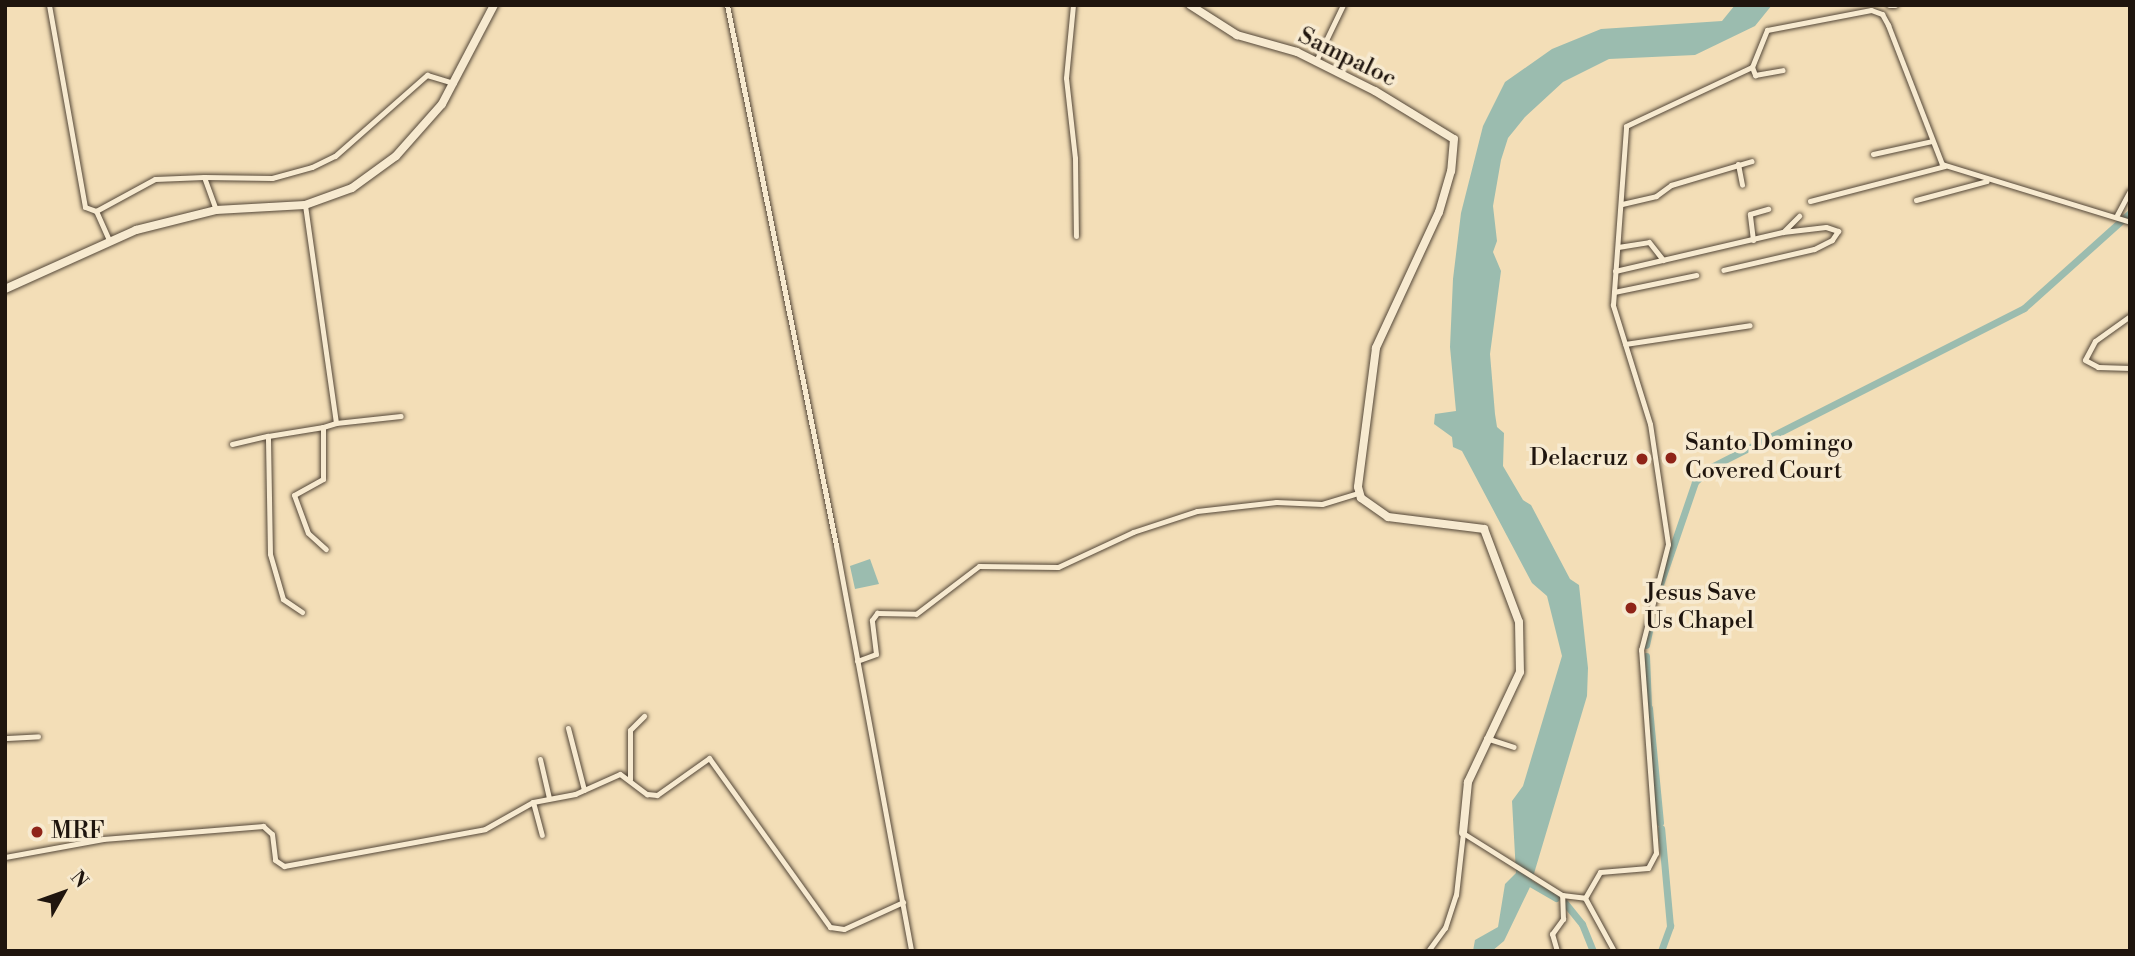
<!DOCTYPE html>
<html>
<head>
<meta charset="utf-8">
<style>
	body { margin:0 }
	#map { position:relative; width:2135px; height:956px; overflow:hidden; background:#f3deb7; font-family:"Libre Bodoni",serif }
	div>[style] { position:absolute }
	.water>* { inset:0; background:#9bbcaf }
	.canal>* { height:7px; margin:-3.5px; padding:0 3.5px; transform-origin:3.5px; border-radius:3.5px; background:#9bbcaf }
	.roads { filter:drop-shadow(0 0 2px #544738) drop-shadow(0 0 2px #544738) }
	.street>* { height:5px; margin:-2.5px; padding:0 2.5px; transform-origin:2.5px; border-radius:2.5px; background:#f7ead0 }
	.secondary>* { height:8px; margin:-4px; padding:0 4px; transform-origin:4px; border-radius:4px; background:#f7ead0 }
	.dots>* { width:19px; height:19px; translate:-50% -50%; box-sizing:border-box; border:4px solid #f7ead0; border-radius:50% }
	span { translate:-50% -50%; white-space:nowrap; text-align:center; line-height:1.15; -webkit-text-stroke:7px #f7ead0; paint-order:stroke }
	.street-label { font-size:24px; color:#1f150e }
	.poi-label { font-size:24px; color:#1f150e }
	.left { translate:0 -50%; text-align:left }
	.right { translate:-100% -50%; text-align:right }
	.frame { position:absolute; inset:0; border:7px solid #1f150e; pointer-events:none }
	.north { position:absolute; left:28px; top:858px; width:70px; height:70px; -webkit-text-stroke:5px #f7ead0; paint-order:stroke; rotate:50deg; font-size:19px; font-weight:700; line-height:28px; text-align:center; color:#1f150e }
	.north::after { content:''; display:block; margin:auto; width:24px; height:32px; background:#1f150e; clip-path:polygon(50% 0,100% 100%,50% 72%,0 100%) }
</style>
</head>
<body>
<div id="map">
	<div class="water">
		<div style="clip-path:polygon(1735px 5px,1772px 5px,1755px 26px,1695px 55px,1609px 59px,1563px 82px,1525px 117px,1508px 138px,1501px 160px,1493px 206px,1497px 241px,1493px 252px,1501px 271px,1490px 354px,1495px 414px,1497px 427px,1504px 433px,1503px 466px,1523px 500px,1531px 505px,1570px 579px,1579px 585px,1588px 668px,1587px 696px,1530px 887px,1504px 941px,1492px 951px,1473px 951px,1475px 940px,1498px 927px,1505px 884px,1516px 873px,1512px 801px,1523px 786px,1562px 656px,1547px 596px,1532px 583px,1462px 451px,1453px 447px,1452px 437px,1434px 424px,1435px 414px,1456px 411px,1450px 347px,1453px 279px,1461px 213px,1483px 126px,1505px 82px,1552px 49px,1601px 29px,1722px 21px)"></div>
		<div style="clip-path:polygon(870px 559px,879px 584px,855px 589px,850px 566px)"></div>
	</div>
	<div class="canal">
		<div style="left:1657px;top:593px;width:117px;rotate:-71.1deg"></div>
		<div style="left:1695px;top:482px;width:22px;rotate:-43deg"></div>
		<div style="left:1711px;top:467px;width:351px;rotate:-26.9deg"></div>
		<div style="left:2024px;top:308px;width:142px;rotate:-41.9deg"></div>
		<div style="left:1646px;top:645px;width:25px;rotate:-78deg"></div>
		<div style="left:1646px;top:656px;width:49px;rotate:87.7deg"></div>
		<div style="left:1649px;top:708px;width:115px;rotate:84.5deg"></div>
		<div style="left:1523px;top:879px;width:38px;rotate:30deg"></div>
		<div style="left:1565px;top:903px;width:27px;rotate:51deg"></div>
		<div style="left:1582px;top:924px;width:29px;rotate:68deg"></div>
		<div style="left:1661px;top:951px;width:27px;rotate:-70deg"></div>
		<div style="left:1670px;top:926px;width:98px;rotate:-95.2deg"></div>
	</div>
	<div class="roads">
		<div class="street">
			<div style="left:49px;top:5px;width:205px;rotate:79.9deg"></div>
			<div style="left:85px;top:207px;width:12px;rotate:20deg"></div>
			<div style="left:727px;top:5px;width:551px;rotate:78.59deg"></div>
			<div style="left:836px;top:545px;width:413px;rotate:79.5deg"></div>
			<div style="left:1073px;top:5px;width:73px;rotate:95.5deg"></div>
			<div style="left:1066px;top:78px;width:81px;rotate:83.6deg"></div>
			<div style="left:1075px;top:158px;width:78px;rotate:89.3deg"></div>
			<div style="left:1889px;top:5px;width:6px"></div>
			<div style="left:1316px;top:61px;width:62px;rotate:-64.3deg"></div>
			<div style="left:1752px;top:67px;width:9px;rotate:69deg"></div>
			<div style="left:1755px;top:75px;width:28px;rotate:-10deg"></div>
			<div style="left:1873px;top:154px;width:60px;rotate:-12.4deg"></div>
			<div style="left:1738px;top:164px;width:21px;rotate:79deg"></div>
			<div style="left:204px;top:177px;width:68px;rotate:0.8deg"></div>
			<div style="left:272px;top:178px;width:41px;rotate:-15.4deg"></div>
			<div style="left:312px;top:167px;width:25px;rotate:-26deg"></div>
			<div style="left:335px;top:156px;width:123px;rotate:-41.4deg"></div>
			<div style="left:427px;top:75px;width:28px;rotate:17deg"></div>
			<div style="left:1916px;top:200px;width:73px;rotate:-15deg"></div>
			<div style="left:1810px;top:201px;width:139px;rotate:-14.5deg"></div>
			<div style="left:1622px;top:204px;width:35px;rotate:-13deg"></div>
			<div style="left:1656px;top:196px;width:19px;rotate:-36deg"></div>
			<div style="left:1671px;top:185px;width:84px;rotate:-16.5deg"></div>
			<div style="left:305px;top:205px;width:220px;rotate:81.9deg"></div>
			<div style="left:336px;top:423px;width:14px;rotate:163deg"></div>
			<div style="left:323px;top:427px;width:52px;rotate:90deg"></div>
			<div style="left:323px;top:479px;width:33px;rotate:151deg"></div>
			<div style="left:294px;top:495px;width:40px;rotate:69.8deg"></div>
			<div style="left:308px;top:533px;width:24px;rotate:42deg"></div>
			<div style="left:2117px;top:215px;width:27px;rotate:-62deg"></div>
			<div style="left:1783px;top:232px;width:23px;rotate:-45deg"></div>
			<div style="left:109px;top:240px;width:32px;rotate:-114deg"></div>
			<div style="left:96px;top:211px;width:67px;rotate:-28.5deg"></div>
			<div style="left:155px;top:179px;width:49px;rotate:-2.3deg"></div>
			<div style="left:204px;top:177px;width:35px;rotate:70deg"></div>
			<div style="left:1753px;top:240px;width:26px;rotate:-97deg"></div>
			<div style="left:1750px;top:214px;width:19px;rotate:-16deg"></div>
			<div style="left:1618px;top:247px;width:31px;rotate:-9deg"></div>
			<div style="left:1649px;top:242px;width:23px;rotate:52deg"></div>
			<div style="left:1615px;top:271px;width:172px;rotate:-13.1deg"></div>
			<div style="left:1783px;top:232px;width:43px;rotate:-6.6deg"></div>
			<div style="left:1826px;top:227px;width:13px;rotate:18deg"></div>
			<div style="left:1838px;top:231px;width:11px;rotate:124deg"></div>
			<div style="left:1832px;top:240px;width:20px;rotate:153deg"></div>
			<div style="left:1814px;top:249px;width:93px;rotate:167deg"></div>
			<div style="left:1614px;top:292px;width:84px;rotate:-11.7deg"></div>
			<div style="left:2130px;top:316px;width:43px;rotate:144.5deg"></div>
			<div style="left:2095px;top:341px;width:21px;rotate:118deg"></div>
			<div style="left:2085px;top:360px;width:15px;rotate:28deg"></div>
			<div style="left:2098px;top:367px;width:32px;rotate:2deg"></div>
			<div style="left:1625px;top:344px;width:126px;rotate:-8.6deg"></div>
			<div style="left:336px;top:423px;width:65px;rotate:-6.1deg"></div>
			<div style="left:232px;top:444px;width:37px;rotate:-13deg"></div>
			<div style="left:302px;top:612px;width:23px;rotate:-146deg"></div>
			<div style="left:283px;top:599px;width:47px;rotate:-106.1deg"></div>
			<div style="left:270px;top:554px;width:118px;rotate:-91deg"></div>
			<div style="left:268px;top:436px;width:56px;rotate:-9.3deg"></div>
			<div style="left:857px;top:661px;width:20px;rotate:-20deg"></div>
			<div style="left:876px;top:654px;width:34px;rotate:-97deg"></div>
			<div style="left:872px;top:620px;width:9px;rotate:-54deg"></div>
			<div style="left:877px;top:613px;width:39px;rotate:1deg"></div>
			<div style="left:916px;top:614px;width:79px;rotate:-37.3deg"></div>
			<div style="left:979px;top:566px;width:79px;rotate:0.7deg"></div>
			<div style="left:1058px;top:567px;width:83px;rotate:-25deg"></div>
			<div style="left:1133px;top:532px;width:67px;rotate:-18.2deg"></div>
			<div style="left:1197px;top:511px;width:80px;rotate:-6.5deg"></div>
			<div style="left:1276px;top:502px;width:46px;rotate:2.5deg"></div>
			<div style="left:1322px;top:504px;width:39px;rotate:-17deg"></div>
			<div style="left:568px;top:728px;width:64px;rotate:75.5deg"></div>
			<div style="left:5px;top:738px;width:33px;rotate:-3deg"></div>
			<div style="left:1486px;top:738px;width:29px;rotate:18deg"></div>
			<div style="left:540px;top:759px;width:40px;rotate:77deg"></div>
			<div style="left:630px;top:779px;width:49px;rotate:-90deg"></div>
			<div style="left:630px;top:730px;width:20px;rotate:-45deg"></div>
			<div style="left:533px;top:802px;width:34px;rotate:75deg"></div>
			<div style="left:1463px;top:833px;width:117px;rotate:32.1deg"></div>
			<div style="left:1562px;top:895px;width:23px;rotate:7deg"></div>
			<div style="left:5px;top:857px;width:100px;rotate:-10.4deg"></div>
			<div style="left:103px;top:839px;width:161px;rotate:-4.6deg"></div>
			<div style="left:263px;top:826px;width:12px;rotate:42deg"></div>
			<div style="left:272px;top:834px;width:26px;rotate:83deg"></div>
			<div style="left:275px;top:860px;width:11px;rotate:34deg"></div>
			<div style="left:284px;top:866px;width:204px;rotate:-10.4deg"></div>
			<div style="left:485px;top:829px;width:55px;rotate:-29.4deg"></div>
			<div style="left:533px;top:802px;width:43px;rotate:-10.8deg"></div>
			<div style="left:575px;top:794px;width:49px;rotate:-24deg"></div>
			<div style="left:620px;top:774px;width:34px;rotate:37deg"></div>
			<div style="left:647px;top:794px;width:10px;rotate:6deg"></div>
			<div style="left:657px;top:795px;width:64px;rotate:-35.4deg"></div>
			<div style="left:709px;top:758px;width:208px;rotate:54.4deg"></div>
			<div style="left:830px;top:927px;width:14px;rotate:8deg"></div>
			<div style="left:844px;top:929px;width:65px;rotate:-24.6deg"></div>
			<div style="left:1585px;top:898px;width:30px;rotate:-60deg"></div>
			<div style="left:1600px;top:872px;width:48px;rotate:-4.8deg"></div>
			<div style="left:1648px;top:868px;width:17px;rotate:-62deg"></div>
			<div style="left:1656px;top:853px;width:204px;rotate:-94.2deg"></div>
			<div style="left:1641px;top:650px;width:109px;rotate:-75.7deg"></div>
			<div style="left:1668px;top:544px;width:121px;rotate:-98.5deg"></div>
			<div style="left:1650px;top:424px;width:125px;rotate:-107.3deg"></div>
			<div style="left:1613px;top:305px;width:179px;rotate:-85.8deg"></div>
			<div style="left:1626px;top:126px;width:139px;rotate:-25.1deg"></div>
			<div style="left:1752px;top:67px;width:40px;rotate:-68deg"></div>
			<div style="left:1767px;top:30px;width:106px;rotate:-10.9deg"></div>
			<div style="left:1871px;top:10px;width:12px;rotate:20deg"></div>
			<div style="left:1882px;top:14px;width:13px;rotate:61deg"></div>
			<div style="left:1888px;top:25px;width:149px;rotate:68.8deg"></div>
			<div style="left:1942px;top:164px;width:197px;rotate:17.1deg"></div>
			<div style="left:1585px;top:898px;width:60px;rotate:61.3deg"></div>
			<div style="left:1428px;top:951px;width:29px;rotate:-54deg"></div>
			<div style="left:1445px;top:928px;width:35px;rotate:-72deg"></div>
			<div style="left:1456px;top:895px;width:62px;rotate:-83.6deg"></div>
			<div style="left:1557px;top:951px;width:18px;rotate:-106deg"></div>
			<div style="left:1552px;top:934px;width:19px;rotate:-54deg"></div>
			<div style="left:1563px;top:919px;width:24px;rotate:-92deg"></div>
		</div>
		<div class="secondary">
			<div style="left:1190px;top:5px;width:56px;rotate:32.6deg"></div>
			<div style="left:1237px;top:35px;width:62px;rotate:15.8deg"></div>
			<div style="left:1297px;top:52px;width:87px;rotate:26.6deg"></div>
			<div style="left:1375px;top:91px;width:92px;rotate:31.3deg"></div>
			<div style="left:1454px;top:139px;width:32px;rotate:95deg"></div>
			<div style="left:1451px;top:171px;width:43px;rotate:106.3deg"></div>
			<div style="left:1439px;top:212px;width:150px;rotate:114.9deg"></div>
			<div style="left:1376px;top:348px;width:140px;rotate:97.4deg"></div>
			<div style="left:1358px;top:487px;width:11px;rotate:75deg"></div>
			<div style="left:1361px;top:498px;width:33px;rotate:35deg"></div>
			<div style="left:1388px;top:517px;width:97px;rotate:7.1deg"></div>
			<div style="left:1484px;top:529px;width:99px;rotate:69.4deg"></div>
			<div style="left:1519px;top:622px;width:50px;rotate:88.9deg"></div>
			<div style="left:1520px;top:672px;width:122px;rotate:115.3deg"></div>
			<div style="left:1468px;top:782px;width:51px;rotate:95.6deg"></div>
			<div style="left:5px;top:289px;width:144px;rotate:-24.2deg"></div>
			<div style="left:136px;top:230px;width:82px;rotate:-14deg"></div>
			<div style="left:216px;top:210px;width:89px;rotate:-3.2deg"></div>
			<div style="left:305px;top:205px;width:50px;rotate:-19.9deg"></div>
			<div style="left:352px;top:188px;width:54px;rotate:-36deg"></div>
			<div style="left:396px;top:156px;width:69px;rotate:-48.5deg"></div>
			<div style="left:442px;top:104px;width:112px;rotate:-62.3deg"></div>
		</div>
	</div>
	<div class="dots">
		<div style="left:1671px;top:458px;background:#8f2418"></div>
		<div style="left:1642px;top:459px;background:#8f2418"></div>
		<div style="left:1631px;top:608px;background:#8f2418"></div>
		<div style="left:37px;top:832px;background:#8f2418"></div>
	</div>
	<div class="street-label">
		<span style="left:1347px;top:58px;rotate:26deg">Sampaloc</span>
	</div>
	<div class="poi-label">
		<span class="left" style="left:1685px;top:458px">Santo Domingo<br>Covered Court</span>
		<span class="right" style="left:1628px;top:459px">Delacruz</span>
		<span class="left" style="left:1645px;top:608px">Jesus Save<br>Us Chapel</span>
		<span class="left" style="left:51px;top:832px">MRF</span>
	</div>
	<div class="frame"></div>
	<div class="north">N</div>
</div>
</body>
</html>
